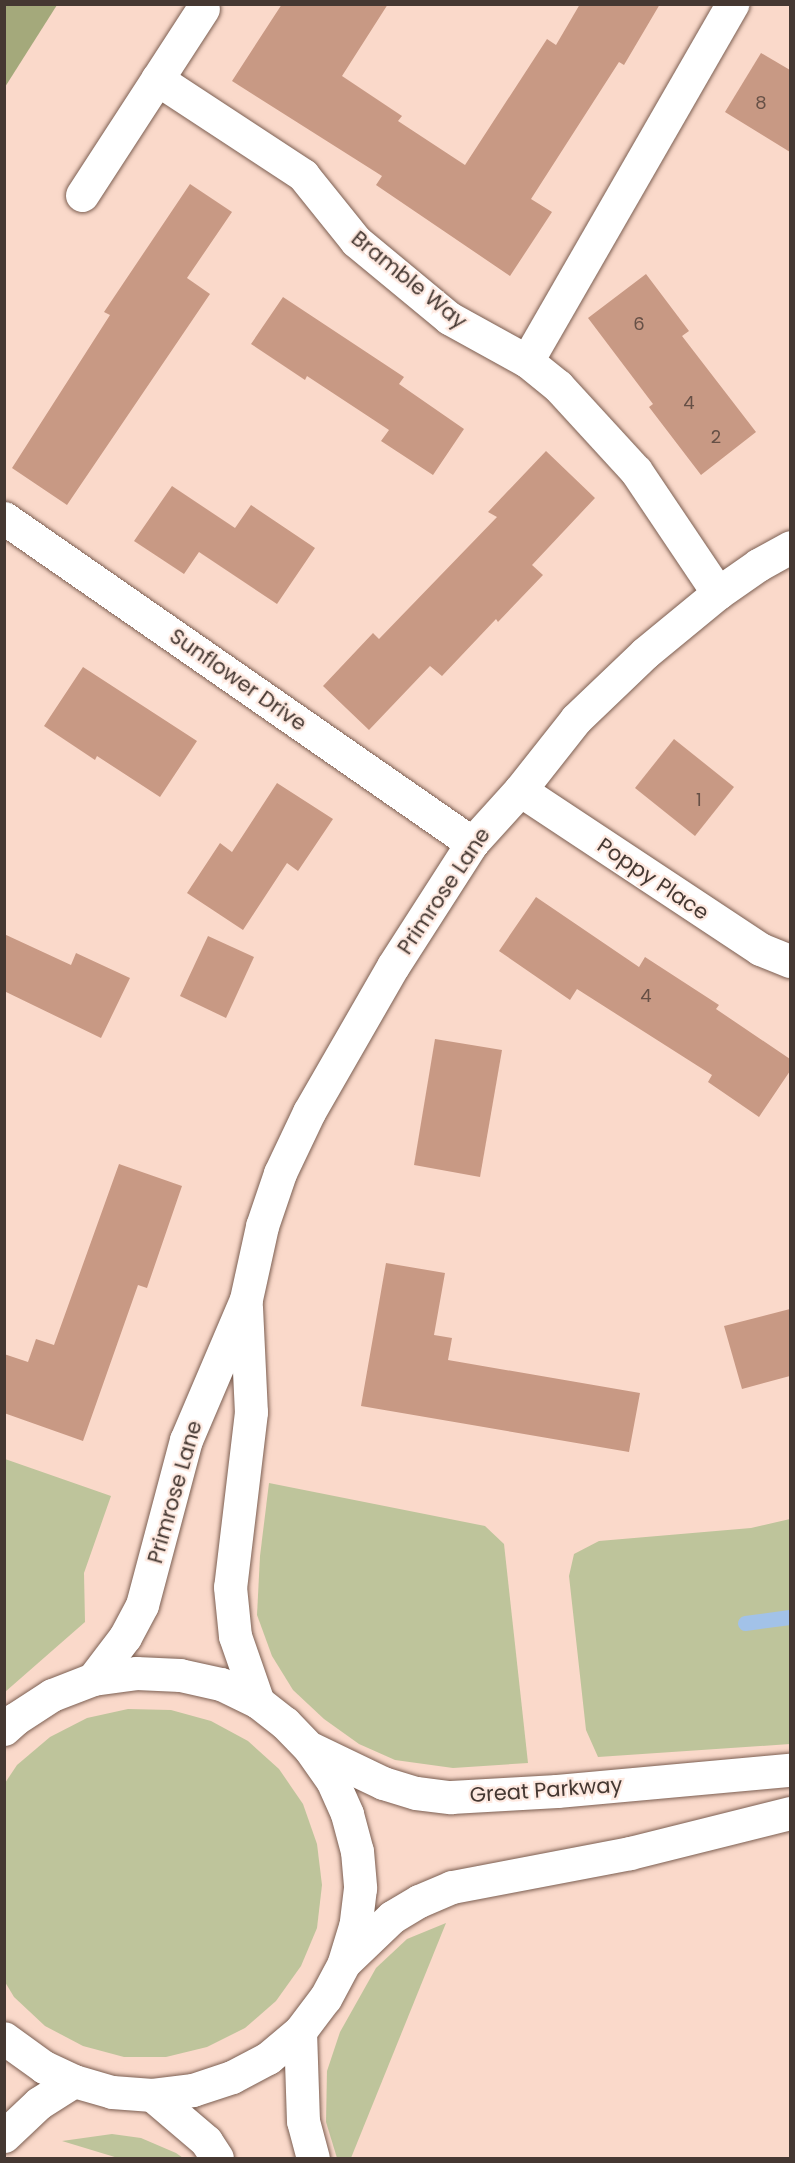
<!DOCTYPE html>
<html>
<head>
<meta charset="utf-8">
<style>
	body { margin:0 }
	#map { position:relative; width:795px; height:2163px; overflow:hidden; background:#fad9ca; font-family:Poppins,sans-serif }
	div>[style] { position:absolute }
	.green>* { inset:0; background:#bec49b }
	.forest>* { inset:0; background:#a4a97b }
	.stream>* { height:15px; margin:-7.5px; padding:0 7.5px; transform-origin:7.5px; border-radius:7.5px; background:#a2c2e8 }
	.building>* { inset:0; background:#c89984 }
	.roads { filter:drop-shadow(0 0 2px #7c5f52) drop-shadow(0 0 2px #7c5f52) }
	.minor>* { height:33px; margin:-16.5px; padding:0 16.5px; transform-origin:16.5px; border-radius:16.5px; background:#fff }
	.tertiary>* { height:33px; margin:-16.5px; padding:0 16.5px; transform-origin:16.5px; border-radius:16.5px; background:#fff }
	span { translate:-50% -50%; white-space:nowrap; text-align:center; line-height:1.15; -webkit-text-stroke:4.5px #fee9e0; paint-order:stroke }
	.number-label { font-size:18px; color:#665046 }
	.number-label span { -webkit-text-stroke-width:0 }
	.street-label { font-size:21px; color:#453832 }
	.frame { position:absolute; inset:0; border:6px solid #453832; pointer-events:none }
</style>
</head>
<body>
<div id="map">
	<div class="green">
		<div style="clip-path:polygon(5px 1459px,111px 1496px,84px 1573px,85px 1622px,5px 1692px)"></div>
		<div style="clip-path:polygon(269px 1483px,485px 1526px,504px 1544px,528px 1763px,453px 1768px,395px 1760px,359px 1744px,324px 1719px,293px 1690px,272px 1656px,257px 1615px,260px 1556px)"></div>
		<div style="clip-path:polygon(790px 1519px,790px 1744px,598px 1757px,586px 1730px,569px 1576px,574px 1554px,599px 1541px,751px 1528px)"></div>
		<div style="clip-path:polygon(128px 1709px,171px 1710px,211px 1721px,248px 1741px,279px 1769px,303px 1804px,317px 1844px,322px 1885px,317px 1928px,301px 1966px,276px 2001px,245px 2028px,207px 2047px,166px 2057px,124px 2057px,83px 2046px,45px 2026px,14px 1997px,5px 1982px,5px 1783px,17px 1765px,50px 1737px,87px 1718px)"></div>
		<div style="clip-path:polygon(446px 1923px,351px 2158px,337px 2158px,326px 2122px,327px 2071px,340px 2032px,376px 1968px,407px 1939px)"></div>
		<div style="clip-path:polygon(112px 2134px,141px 2138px,176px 2153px,183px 2158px,118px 2158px,62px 2141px)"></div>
	</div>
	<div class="forest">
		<div style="clip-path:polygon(5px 4px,57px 5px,5px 87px,4px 5px)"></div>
	</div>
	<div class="stream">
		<div style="left:745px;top:1623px;width:45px;rotate:-7.6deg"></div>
	</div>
	<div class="building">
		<div style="clip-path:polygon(282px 4px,388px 4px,342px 76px,402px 116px,398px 121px,465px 165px,547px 39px,556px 45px,580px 4px,660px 4px,624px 65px,619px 62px,531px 199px,552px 212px,510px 276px,376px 185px,382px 176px,232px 81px)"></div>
		<div style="clip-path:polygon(761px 53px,790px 70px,790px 152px,725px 112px)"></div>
		<div style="clip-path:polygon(190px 184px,232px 212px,187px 278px,210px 294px,67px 505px,12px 468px,110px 315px,104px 312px)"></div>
		<div style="clip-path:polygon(646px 274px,689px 331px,682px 336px,756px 432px,701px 475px,649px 407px,653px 404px,588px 318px)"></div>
		<div style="clip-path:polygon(283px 297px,404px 377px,399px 384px,464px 429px,433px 475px,381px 441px,389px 430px,307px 376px,305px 380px,251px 344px)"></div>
		<div style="clip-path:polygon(546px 451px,595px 498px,532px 565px,543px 575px,498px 622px,496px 619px,442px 676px,430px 666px,369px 730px,323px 686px,373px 633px,379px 639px,497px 517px,488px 512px)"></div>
		<div style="clip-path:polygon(172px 486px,235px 528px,251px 505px,315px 548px,277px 604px,199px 552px,184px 574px,134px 541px)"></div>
		<div style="clip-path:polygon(83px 667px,197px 741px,160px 797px,97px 756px,95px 760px,44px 726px)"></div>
		<div style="clip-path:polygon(674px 739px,734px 787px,695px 836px,635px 788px)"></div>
		<div style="clip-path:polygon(277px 783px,333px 819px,298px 871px,287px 863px,243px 930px,187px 893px,220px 843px,232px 852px)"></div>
		<div style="clip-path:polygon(536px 897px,639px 967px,645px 957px,719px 1005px,716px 1009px,790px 1059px,790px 1071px,759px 1117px,708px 1082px,712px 1075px,577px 989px,570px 1000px,499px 951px)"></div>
		<div style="clip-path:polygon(4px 934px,71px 965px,76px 953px,130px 978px,101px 1038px,4px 991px)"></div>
		<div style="clip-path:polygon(208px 936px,254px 957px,226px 1018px,180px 996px)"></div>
		<div style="clip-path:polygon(435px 1039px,502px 1050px,480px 1177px,414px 1165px)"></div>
		<div style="clip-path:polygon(119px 1164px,182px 1186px,147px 1288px,138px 1285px,83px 1441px,4px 1413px,4px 1354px,28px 1362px,36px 1339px,54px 1345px)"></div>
		<div style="clip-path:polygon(386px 1263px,445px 1273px,434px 1335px,452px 1338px,448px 1360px,640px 1393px,629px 1452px,361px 1406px)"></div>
		<div style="clip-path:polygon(790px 1309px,790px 1376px,742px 1389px,724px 1326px)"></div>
	</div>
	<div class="roads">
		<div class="minor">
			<div style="left:157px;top:79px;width:175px;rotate:33.3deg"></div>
			<div style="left:303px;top:175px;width:85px;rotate:51.2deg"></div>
			<div style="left:356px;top:241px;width:121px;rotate:39.6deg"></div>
			<div style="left:449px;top:318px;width:89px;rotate:28.9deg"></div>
			<div style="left:527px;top:361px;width:40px;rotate:39deg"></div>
			<div style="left:558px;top:386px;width:115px;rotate:47.5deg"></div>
			<div style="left:636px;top:471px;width:147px;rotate:56.1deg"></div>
			<div style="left:82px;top:195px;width:222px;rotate:-57deg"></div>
			<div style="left:527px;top:361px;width:412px;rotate:-60.1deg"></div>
			<div style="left:4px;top:518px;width:570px;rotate:34.78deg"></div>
			<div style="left:520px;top:790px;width:288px;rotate:33.5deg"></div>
			<div style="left:760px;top:949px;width:32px;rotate:22deg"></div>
			<div style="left:300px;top:2031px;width:90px;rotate:88.1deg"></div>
			<div style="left:303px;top:2121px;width:38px;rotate:75deg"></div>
			<div style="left:152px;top:2095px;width:71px;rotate:40.4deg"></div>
			<div style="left:206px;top:2141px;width:20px;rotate:57deg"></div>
		</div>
		<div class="tertiary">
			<div style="left:246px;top:1307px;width:105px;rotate:87.3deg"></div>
			<div style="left:251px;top:1412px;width:176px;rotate:96.8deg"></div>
			<div style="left:230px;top:1587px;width:49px;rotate:84.2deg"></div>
			<div style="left:235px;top:1636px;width:70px;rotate:70.8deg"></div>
			<div style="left:93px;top:1679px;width:53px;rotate:-52.7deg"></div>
			<div style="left:125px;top:1637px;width:36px;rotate:-62deg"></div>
			<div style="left:142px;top:1605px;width:171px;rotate:-75.1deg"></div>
			<div style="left:186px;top:1440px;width:153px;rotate:-66.9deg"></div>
			<div style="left:246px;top:1299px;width:75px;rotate:-77.6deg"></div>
			<div style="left:262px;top:1226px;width:56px;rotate:-71.2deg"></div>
			<div style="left:280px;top:1173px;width:68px;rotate:-64.6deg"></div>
			<div style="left:309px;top:1112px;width:168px;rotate:-60.1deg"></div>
			<div style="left:393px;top:966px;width:146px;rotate:-57.3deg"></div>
			<div style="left:472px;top:843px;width:72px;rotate:-47.8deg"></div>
			<div style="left:520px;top:790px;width:90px;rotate:-51.7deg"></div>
			<div style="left:576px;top:719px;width:95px;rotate:-43.7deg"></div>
			<div style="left:645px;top:653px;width:94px;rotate:-39.4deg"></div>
			<div style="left:718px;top:593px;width:49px;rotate:-35deg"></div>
			<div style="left:758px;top:565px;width:37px;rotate:-29deg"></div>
			<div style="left:4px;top:1729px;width:15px;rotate:-42deg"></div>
			<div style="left:15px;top:1719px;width:44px;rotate:-33deg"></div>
			<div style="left:52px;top:1695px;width:44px;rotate:-21.3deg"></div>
			<div style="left:93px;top:1679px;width:43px;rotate:-7.9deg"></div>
			<div style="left:136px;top:1673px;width:44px;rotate:2.6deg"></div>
			<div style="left:180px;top:1675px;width:42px;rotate:12.4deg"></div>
			<div style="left:221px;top:1684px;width:41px;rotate:25.9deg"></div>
			<div style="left:258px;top:1702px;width:34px;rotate:38deg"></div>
			<div style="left:285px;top:1723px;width:36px;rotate:46deg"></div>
			<div style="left:310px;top:1749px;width:38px;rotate:55deg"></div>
			<div style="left:332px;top:1780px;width:37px;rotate:66deg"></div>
			<div style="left:347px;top:1814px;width:38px;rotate:75deg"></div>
			<div style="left:357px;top:1851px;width:37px;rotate:85deg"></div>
			<div style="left:360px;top:1888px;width:38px;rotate:97deg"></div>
			<div style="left:355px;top:1926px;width:39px;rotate:107deg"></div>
			<div style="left:344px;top:1963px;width:40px;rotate:118deg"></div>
			<div style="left:325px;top:1998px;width:41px;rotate:127.1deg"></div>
			<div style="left:300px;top:2031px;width:42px;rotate:139.8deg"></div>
			<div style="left:268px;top:2058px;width:41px;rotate:152.2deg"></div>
			<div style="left:232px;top:2077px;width:41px;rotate:161.6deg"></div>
			<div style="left:193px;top:2090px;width:41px;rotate:173deg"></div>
			<div style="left:152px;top:2095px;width:40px;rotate:-175.7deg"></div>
			<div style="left:112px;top:2092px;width:40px;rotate:-164deg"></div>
			<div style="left:74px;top:2081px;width:33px;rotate:-155deg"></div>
			<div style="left:44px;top:2067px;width:49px;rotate:-144.1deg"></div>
			<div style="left:312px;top:1749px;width:79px;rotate:25.6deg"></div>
			<div style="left:383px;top:1783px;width:34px;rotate:17deg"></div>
			<div style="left:416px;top:1793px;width:35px;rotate:7deg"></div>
			<div style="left:451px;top:1797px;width:106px;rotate:-3.2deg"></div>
			<div style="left:557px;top:1791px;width:234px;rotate:-5.2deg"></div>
			<div style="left:346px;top:1961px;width:64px;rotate:-43.7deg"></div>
			<div style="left:392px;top:1917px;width:31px;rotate:-31deg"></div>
			<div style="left:419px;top:1901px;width:36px;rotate:-23deg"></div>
			<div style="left:452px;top:1887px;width:181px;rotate:-10.8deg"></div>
			<div style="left:630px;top:1853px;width:165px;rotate:-14deg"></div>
			<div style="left:4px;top:2136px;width:48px;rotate:-43.3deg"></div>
			<div style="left:39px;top:2103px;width:41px;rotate:-32.2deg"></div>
		</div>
	</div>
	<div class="number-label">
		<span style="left:761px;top:103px">8</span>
		<span style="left:639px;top:324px">6</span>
		<span style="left:689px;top:403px">4</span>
		<span style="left:716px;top:437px">2</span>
		<span style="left:699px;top:800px">1</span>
		<span style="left:646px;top:996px">4</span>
	</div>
	<div class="street-label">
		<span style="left:409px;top:280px;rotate:39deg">Bramble Way</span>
		<span style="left:238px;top:680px;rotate:35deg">Sunflower Drive</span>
		<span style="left:653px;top:879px;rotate:34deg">Poppy Place</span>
		<span style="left:444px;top:891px;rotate:-56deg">Primrose Lane</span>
		<span style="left:175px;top:1492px;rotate:-74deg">Primrose Lane</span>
		<span style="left:546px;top:1790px;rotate:-4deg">Great Parkway</span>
	</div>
	<div class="frame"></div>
</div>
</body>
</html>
